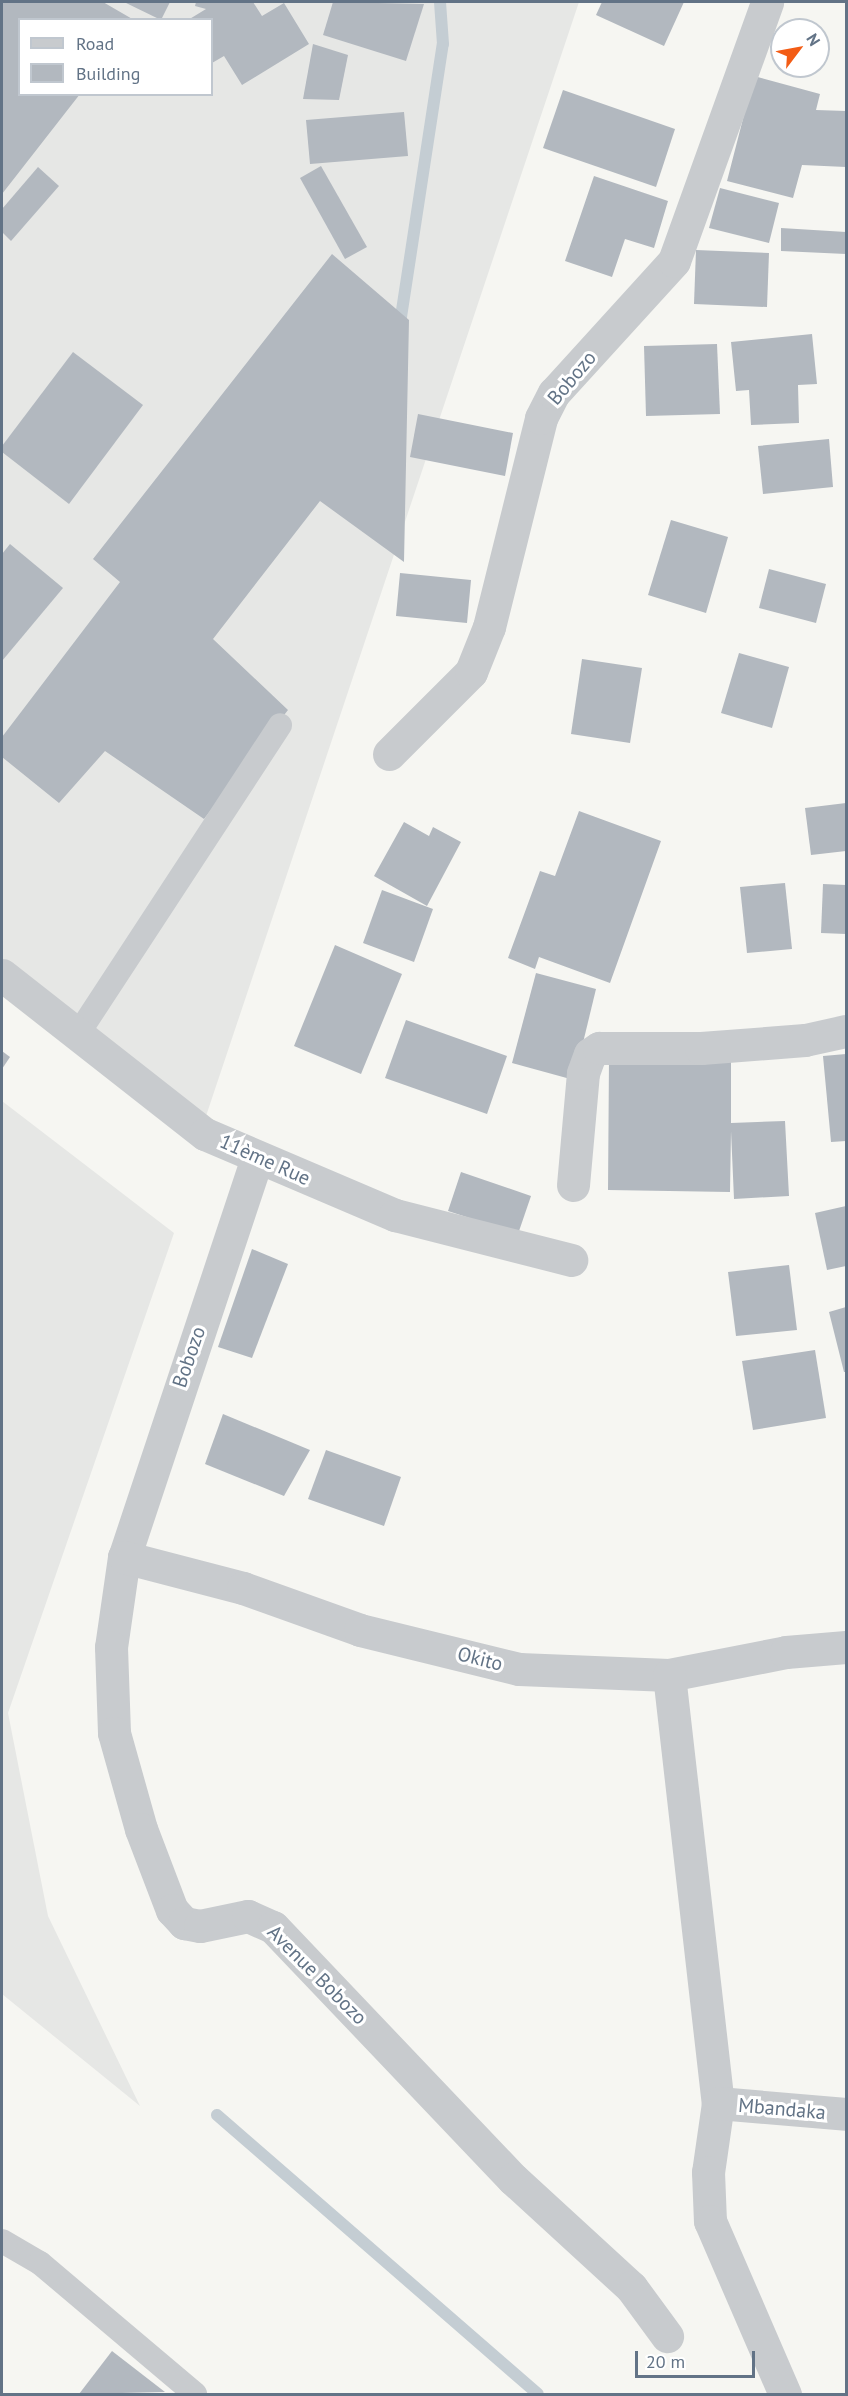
<!DOCTYPE html>
<html>
<head>
<meta charset="utf-8">
<style>
	body { margin:0 }
	#map { position:relative; width:848px; height:2396px; overflow:hidden; background:#f6f6f2; font-family:"PT Sans",sans-serif }
	div>[style] { position:absolute }
	.built>* { inset:0; background:#e6e7e5 }
	.stream>* { height:12px; margin:-6px; padding:0 6px; transform-origin:6px; border-radius:6px; background:#c4cdd3 }
	.building>* { inset:0; background:#b2b8bf }
	.service>* { height:24px; margin:-12px; padding:0 12px; transform-origin:12px; border-radius:12px; background:#c8cbce }
	.minor>* { height:33px; margin:-16.5px; padding:0 16.5px; transform-origin:16.5px; border-radius:16.5px; background:#c8cbce }
	span { translate:-50% -50%; white-space:nowrap; text-align:center; line-height:1.15; -webkit-text-stroke:6px #fff; paint-order:stroke }
	.street-label { font-size:20px; color:#627386 }
	.frame { position:absolute; inset:0; border:3px solid #627386; pointer-events:none }
	.legend { position:absolute; left:18px; top:18px; width:195px; height:78px; box-sizing:border-box; background:#fff; border:2px solid #c0c7cf; margin:0; padding:8px 10px; list-style:none; font-size:18px; color:#627386 }
	.legend li { display:flex; align-items:center; gap:12px; height:30px }
	.legend b { width:30px; border:2px solid #c0c7cf }
	.north { position:absolute; left:770px; top:18px; width:60px; height:60px; box-sizing:border-box; background:#fff; border:2px solid #c0c7cf; border-radius:50%; rotate:58deg; font-size:16px; font-weight:700; line-height:24px; text-align:center; color:#627386 }
	.north::after { content:''; display:block; margin:auto; width:21px; height:27px; background:#f35c15; clip-path:polygon(50% 0,100% 100%,50% 72%,0 100%) }
	.scale { position:absolute; left:635px; top:2351px; width:120px; height:27px; box-sizing:border-box; border:3px solid #627386; border-top:0; padding-left:8px; font-size:18px; line-height:21px; white-space:nowrap; color:#627386; -webkit-text-stroke:4px #fff; paint-order:stroke }
</style>
</head>
<body>
<div id="map">
	<div class="built">
		<div style="clip-path:polygon(evenodd,2px 2px,579px 2px,202px 1128px,2px 974px,2px 2px,20px 20px,212px 20px,212px 94px,20px 94px,20px 20px)"></div>
		<div style="clip-path:polygon(2px 1101px,174px 1233px,8px 1713px,48px 1916px,140px 2106px,2px 1994px)"></div>
	</div>
	<div class="stream">
		<div style="left:399px;top:330px;width:289px;rotate:-81.3deg"></div>
		<div style="left:443px;top:44px;width:42px;rotate:-94.1deg"></div>
		<div style="left:217px;top:2115px;width:425px;rotate:41deg"></div>
	</div>
	<div class="building">
		<div style="clip-path:polygon(2px 2px,103px 2px,134px 20px,20px 20px,20px 94px,80px 94px,2px 194px)"></div>
		<div style="clip-path:polygon(124px 2px,170px 2px,161px 20px)"></div>
		<div style="clip-path:polygon(196px 2px,253px 2px,262px 16px,284px 3px,309px 44px,242px 85px,224px 56px,212px 63px,212px 20px,188px 20px,206px 9px,195px 6px)"></div>
		<div style="clip-path:polygon(333px 2px,424px 4px,406px 61px,323px 35px)"></div>
		<div style="clip-path:polygon(602px 2px,684px 2px,664px 46px,596px 15px)"></div>
		<div style="clip-path:polygon(313px 44px,348px 55px,339px 100px,303px 99px)"></div>
		<div style="clip-path:polygon(754px 76px,820px 94px,816px 110px,846px 111px,846px 167px,802px 165px,793px 198px,727px 181px)"></div>
		<div style="clip-path:polygon(563px 90px,675px 129px,656px 187px,543px 148px)"></div>
		<div style="clip-path:polygon(404px 112px,408px 156px,310px 164px,306px 120px)"></div>
		<div style="clip-path:polygon(321px 166px,367px 247px,345px 259px,300px 178px)"></div>
		<div style="clip-path:polygon(38px 167px,59px 186px,11px 241px,2px 232px,2px 209px)"></div>
		<div style="clip-path:polygon(594px 176px,668px 201px,654px 248px,625px 239px,612px 277px,565px 261px)"></div>
		<div style="clip-path:polygon(720px 188px,779px 203px,769px 243px,709px 228px)"></div>
		<div style="clip-path:polygon(781px 228px,846px 232px,846px 254px,781px 251px)"></div>
		<div style="clip-path:polygon(696px 250px,769px 253px,767px 307px,694px 304px)"></div>
		<div style="clip-path:polygon(332px 254px,409px 320px,404px 562px,320px 501px,213px 639px,288px 710px,204px 819px,105px 751px,59px 803px,2px 757px,2px 737px,120px 582px,93px 559px)"></div>
		<div style="clip-path:polygon(812px 334px,817px 384px,798px 385px,799px 423px,751px 425px,749px 390px,736px 391px,731px 342px)"></div>
		<div style="clip-path:polygon(717px 344px,720px 414px,646px 416px,644px 346px)"></div>
		<div style="clip-path:polygon(73px 352px,143px 405px,69px 504px,2px 452px,2px 446px)"></div>
		<div style="clip-path:polygon(418px 414px,513px 433px,505px 476px,410px 457px)"></div>
		<div style="clip-path:polygon(829px 439px,833px 487px,763px 494px,758px 446px)"></div>
		<div style="clip-path:polygon(671px 520px,728px 537px,706px 613px,648px 595px)"></div>
		<div style="clip-path:polygon(10px 544px,63px 588px,2px 661px,2px 554px)"></div>
		<div style="clip-path:polygon(769px 569px,826px 584px,816px 623px,759px 608px)"></div>
		<div style="clip-path:polygon(400px 573px,471px 580px,467px 623px,396px 616px)"></div>
		<div style="clip-path:polygon(739px 653px,789px 667px,772px 728px,721px 713px)"></div>
		<div style="clip-path:polygon(582px 659px,642px 668px,630px 743px,571px 734px)"></div>
		<div style="clip-path:polygon(846px 803px,846px 851px,811px 855px,805px 808px)"></div>
		<div style="clip-path:polygon(579px 811px,661px 841px,610px 983px,539px 957px,535px 969px,508px 958px,540px 871px,555px 876px)"></div>
		<div style="clip-path:polygon(404px 822px,429px 836px,433px 827px,461px 842px,427px 906px,374px 876px)"></div>
		<div style="clip-path:polygon(785px 883px,792px 949px,747px 953px,740px 887px)"></div>
		<div style="clip-path:polygon(823px 884px,846px 885px,846px 934px,821px 933px)"></div>
		<div style="clip-path:polygon(382px 890px,433px 909px,414px 962px,363px 943px)"></div>
		<div style="clip-path:polygon(335px 945px,402px 974px,361px 1074px,294px 1046px)"></div>
		<div style="clip-path:polygon(536px 973px,596px 989px,574px 1080px,512px 1063px)"></div>
		<div style="clip-path:polygon(406px 1020px,507px 1056px,487px 1114px,385px 1078px)"></div>
		<div style="clip-path:polygon(2px 1051px,10px 1057px,2px 1069px)"></div>
		<div style="clip-path:polygon(846px 1054px,846px 1141px,831px 1142px,823px 1056px)"></div>
		<div style="clip-path:polygon(609px 1058px,731px 1059px,731px 1123px,785px 1121px,789px 1196px,734px 1199px,731px 1131px,730px 1192px,608px 1190px)"></div>
		<div style="clip-path:polygon(461px 1172px,531px 1196px,518px 1234px,448px 1211px)"></div>
		<div style="clip-path:polygon(846px 1206px,846px 1266px,827px 1270px,815px 1213px)"></div>
		<div style="clip-path:polygon(252px 1249px,288px 1264px,252px 1358px,218px 1347px)"></div>
		<div style="clip-path:polygon(789px 1265px,797px 1330px,736px 1336px,728px 1272px)"></div>
		<div style="clip-path:polygon(846px 1307px,846px 1372px,844px 1372px,829px 1312px)"></div>
		<div style="clip-path:polygon(815px 1350px,826px 1418px,753px 1430px,742px 1361px)"></div>
		<div style="clip-path:polygon(223px 1414px,310px 1450px,284px 1496px,205px 1464px)"></div>
		<div style="clip-path:polygon(326px 1450px,401px 1477px,384px 1526px,308px 1499px)"></div>
		<div style="clip-path:polygon(112px 2351px,165px 2392px,79px 2394px)"></div>
	</div>
	<div class="service">
		<div style="left:78px;top:1034px;width:369px;rotate:-56.8deg"></div>
		<div style="left:2px;top:2241px;width:44px;rotate:30.1deg"></div>
		<div style="left:40px;top:2263px;width:203px;rotate:40.2deg"></div>
	</div>
	<div class="minor">
		<div style="left:389px;top:754px;width:116px;rotate:-45deg"></div>
		<div style="left:471px;top:672px;width:48px;rotate:-68.2deg"></div>
		<div style="left:489px;top:627px;width:215px;rotate:-76deg"></div>
		<div style="left:541px;top:418px;width:28px;rotate:-63deg"></div>
		<div style="left:554px;top:393px;width:178px;rotate:-47.7deg"></div>
		<div style="left:674px;top:261px;width:275px;rotate:-70.2deg"></div>
		<div style="left:2px;top:975px;width:258px;rotate:38.1deg"></div>
		<div style="left:205px;top:1134px;width:207px;rotate:23.1deg"></div>
		<div style="left:395px;top:1215px;width:182px;rotate:14.3deg"></div>
		<div style="left:257px;top:1158px;width:421px;rotate:108.4deg"></div>
		<div style="left:124px;top:1557px;width:91px;rotate:98.2deg"></div>
		<div style="left:111px;top:1647px;width:86px;rotate:88deg"></div>
		<div style="left:114px;top:1733px;width:100px;rotate:74.3deg"></div>
		<div style="left:141px;top:1829px;width:87px;rotate:69.1deg"></div>
		<div style="left:172px;top:1910px;width:18px;rotate:47deg"></div>
		<div style="left:184px;top:1923px;width:16px;rotate:11deg"></div>
		<div style="left:200px;top:1926px;width:49px;rotate:-11.8deg"></div>
		<div style="left:248px;top:1916px;width:27px;rotate:24deg"></div>
		<div style="left:273px;top:1927px;width:348px;rotate:46.4deg"></div>
		<div style="left:513px;top:2179px;width:160px;rotate:42.5deg"></div>
		<div style="left:631px;top:2287px;width:61px;rotate:53.7deg"></div>
		<div style="left:573px;top:1185px;width:112px;rotate:-84.9deg"></div>
		<div style="left:583px;top:1073px;width:20px;rotate:-70deg"></div>
		<div style="left:590px;top:1054px;width:11px;rotate:-34deg"></div>
		<div style="left:599px;top:1048px;width:102px"></div>
		<div style="left:701px;top:1048px;width:104px;rotate:-4.4deg"></div>
		<div style="left:805px;top:1040px;width:42px;rotate:-12.4deg"></div>
		<div style="left:124px;top:1557px;width:123px;rotate:14.6deg"></div>
		<div style="left:243px;top:1588px;width:124px;rotate:19.7deg"></div>
		<div style="left:360px;top:1630px;width:164px;rotate:13.8deg"></div>
		<div style="left:519px;top:1669px;width:150px;rotate:2.3deg"></div>
		<div style="left:669px;top:1675px;width:119px;rotate:-11.1deg"></div>
		<div style="left:786px;top:1652px;width:60px;rotate:-4.8deg"></div>
		<div style="left:669px;top:1675px;width:431px;rotate:83.5deg"></div>
		<div style="left:718px;top:2103px;width:70px;rotate:98.2deg"></div>
		<div style="left:708px;top:2172px;width:49px;rotate:87.7deg"></div>
		<div style="left:710px;top:2221px;width:189px;rotate:66.6deg"></div>
		<div style="left:718px;top:2103px;width:128px;rotate:4.9deg"></div>
	</div>
	<div class="street-label">
		<span style="left:572px;top:378px;rotate:-50deg">Bobozo</span>
		<span style="left:265px;top:1160px;rotate:24deg">11ème Rue</span>
		<span style="left:189px;top:1357px;rotate:-71deg">Bobozo</span>
		<span style="left:480px;top:1659px;rotate:14deg">Okito</span>
		<span style="left:317px;top:1975px;rotate:45deg">Avenue Bobozo</span>
		<span style="left:782px;top:2109px;rotate:5deg">Mbandaka</span>
	</div>
	<div class="frame"></div>
	<ul class="legend">
	<li><b style="height:8px;background:#c8cbce"></b>Road</li>
	<li><b style="height:16px;background:#b2b8bf"></b>Building</li>
	</ul>
	<div class="north">N</div>
	<div class="scale">20 m</div>
</div>
</body>
</html>
